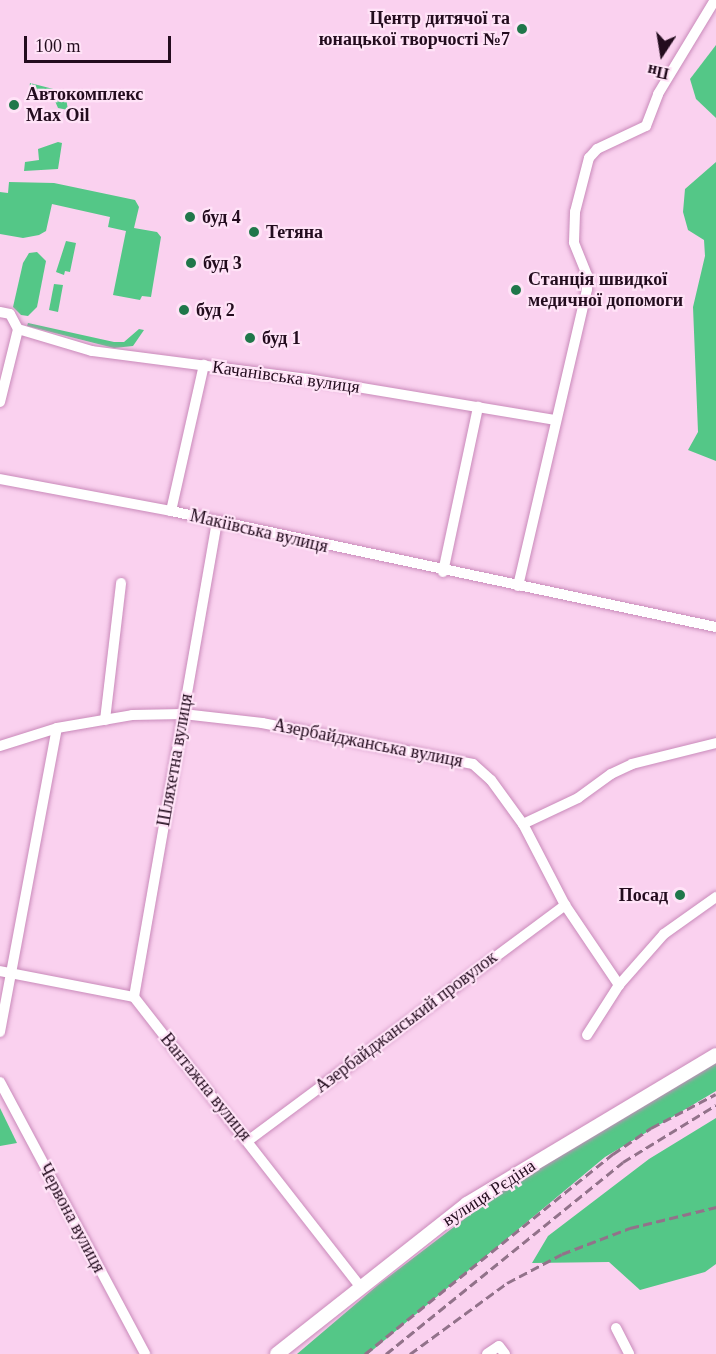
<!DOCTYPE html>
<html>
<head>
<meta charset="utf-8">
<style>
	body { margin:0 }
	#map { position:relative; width:716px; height:1354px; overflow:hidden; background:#fad1ef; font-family:Georgia,serif }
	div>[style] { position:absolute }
	.green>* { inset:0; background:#54c787 }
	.roads { filter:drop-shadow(0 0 2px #c98aba) drop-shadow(0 0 2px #c98aba) }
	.minor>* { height:10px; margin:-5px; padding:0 5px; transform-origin:5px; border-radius:5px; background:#fff }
	.major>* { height:14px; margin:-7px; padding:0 7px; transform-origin:7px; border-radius:7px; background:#fff }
	.rail>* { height:3px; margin-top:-1.5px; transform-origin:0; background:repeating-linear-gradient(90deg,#92728a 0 9px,transparent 0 13.5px) }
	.dots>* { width:16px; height:16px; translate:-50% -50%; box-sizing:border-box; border:3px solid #ffe3f7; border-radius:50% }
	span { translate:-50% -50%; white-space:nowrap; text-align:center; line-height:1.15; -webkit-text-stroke:4.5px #ffe3f7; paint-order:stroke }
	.poi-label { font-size:18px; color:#230c1e; font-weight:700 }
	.right { translate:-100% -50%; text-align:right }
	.left { translate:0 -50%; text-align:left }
	.street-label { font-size:18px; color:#230c1e }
	.north { position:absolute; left:632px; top:24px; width:60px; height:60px; -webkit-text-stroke:4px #ffe3f7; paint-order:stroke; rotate:192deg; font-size:16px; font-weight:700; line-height:24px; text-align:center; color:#230c1e }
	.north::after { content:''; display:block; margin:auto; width:21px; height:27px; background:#230c1e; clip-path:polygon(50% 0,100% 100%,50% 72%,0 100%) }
	.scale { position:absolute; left:24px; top:36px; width:147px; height:27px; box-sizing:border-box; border:3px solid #230c1e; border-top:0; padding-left:8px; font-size:18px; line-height:21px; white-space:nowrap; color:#230c1e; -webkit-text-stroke:4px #ffe3f7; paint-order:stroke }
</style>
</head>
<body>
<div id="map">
	<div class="green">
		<div style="clip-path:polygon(716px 45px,716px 118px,696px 99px,690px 79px)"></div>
		<div style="clip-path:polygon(30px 83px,65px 92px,68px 110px,58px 108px,55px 101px,28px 95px)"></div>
		<div style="clip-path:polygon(58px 142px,62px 143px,58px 169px,24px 171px,25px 162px,39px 160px,38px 149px)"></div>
		<div style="clip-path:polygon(716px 162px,716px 461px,688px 450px,698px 432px,693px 307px,705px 256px,704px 240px,688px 230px,683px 212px,685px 189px)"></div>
		<div style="clip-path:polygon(9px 182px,54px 183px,135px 200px,139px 207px,134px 228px,157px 232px,161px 237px,151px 297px,142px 296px,140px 300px,113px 295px,126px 231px,108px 227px,110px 217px,52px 204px,46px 231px,39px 235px,23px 238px,0 234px,0 192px,8px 193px)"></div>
		<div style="clip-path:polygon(66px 241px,76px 243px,70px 272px,65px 271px,64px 275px,56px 272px)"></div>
		<div style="clip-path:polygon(37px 252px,46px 261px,37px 307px,28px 316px,21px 315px,13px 307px,23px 263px,29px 253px)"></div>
		<div style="clip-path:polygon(54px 284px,63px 285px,58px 312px,49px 310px)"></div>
		<div style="clip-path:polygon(28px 323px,114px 342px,124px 342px,139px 329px,144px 330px,133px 346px,114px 348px,27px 326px)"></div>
		<div style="clip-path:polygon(716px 1061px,716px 1091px,605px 1157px,368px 1354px,297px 1354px,378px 1285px,497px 1194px)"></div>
		<div style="clip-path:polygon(0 1108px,17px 1143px,0 1146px)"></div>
		<div style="clip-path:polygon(716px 1118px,716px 1264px,705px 1272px,640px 1290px,609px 1262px,532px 1263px,548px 1236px,649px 1159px)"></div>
	</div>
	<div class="roads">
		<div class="minor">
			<div style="left:0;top:312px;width:10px;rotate:11deg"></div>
			<div style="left:10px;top:314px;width:17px;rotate:62deg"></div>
			<div style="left:0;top:402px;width:75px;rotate:-76.1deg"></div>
			<div style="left:18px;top:329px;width:77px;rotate:16.6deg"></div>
			<div style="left:92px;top:351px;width:218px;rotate:7.4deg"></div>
			<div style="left:308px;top:379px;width:251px;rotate:9.4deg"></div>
			<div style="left:0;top:479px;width:174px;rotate:10.6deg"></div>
			<div style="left:171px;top:511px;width:557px;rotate:12.02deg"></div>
			<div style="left:171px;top:511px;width:150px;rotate:-77.3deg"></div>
			<div style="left:443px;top:572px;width:169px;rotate:-78deg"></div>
			<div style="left:518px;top:586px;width:305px;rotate:-76.9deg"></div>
			<div style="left:587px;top:289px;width:14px;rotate:-90deg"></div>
			<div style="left:587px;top:275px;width:35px;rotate:-112deg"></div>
			<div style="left:574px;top:242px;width:30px;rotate:-88deg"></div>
			<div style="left:575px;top:212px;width:56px;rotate:-75.5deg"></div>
			<div style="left:589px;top:158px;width:12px;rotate:-48deg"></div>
			<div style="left:597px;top:149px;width:54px;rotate:-25.1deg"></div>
			<div style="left:646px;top:126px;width:34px;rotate:-69deg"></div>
			<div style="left:658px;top:94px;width:110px;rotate:-58.8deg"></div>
			<div style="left:105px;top:720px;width:138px;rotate:-83.3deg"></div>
			<div style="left:0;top:746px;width:60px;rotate:-17.5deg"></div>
			<div style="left:57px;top:728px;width:76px;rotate:-9.8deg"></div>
			<div style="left:132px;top:715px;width:51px;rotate:-1.1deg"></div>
			<div style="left:183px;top:714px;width:80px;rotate:6.5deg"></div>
			<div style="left:262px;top:723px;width:215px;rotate:11deg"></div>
			<div style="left:473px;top:764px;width:24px;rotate:42deg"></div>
			<div style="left:491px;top:780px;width:54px;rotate:54deg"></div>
			<div style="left:523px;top:824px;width:91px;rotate:62.6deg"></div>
			<div style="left:565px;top:905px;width:97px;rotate:56deg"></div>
			<div style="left:523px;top:824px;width:61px;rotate:-25.3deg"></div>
			<div style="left:578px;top:798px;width:41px;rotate:-36deg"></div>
			<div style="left:611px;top:774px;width:23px;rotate:-25deg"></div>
			<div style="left:632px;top:764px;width:87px;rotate:-14deg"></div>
			<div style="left:0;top:971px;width:136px;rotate:11deg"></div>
			<div style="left:134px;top:997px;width:367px;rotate:52deg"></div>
			<div style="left:134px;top:997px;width:481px;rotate:-80.1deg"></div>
			<div style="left:0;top:1032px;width:309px;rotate:-79.4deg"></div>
			<div style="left:587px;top:1035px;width:59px;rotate:-57.4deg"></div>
			<div style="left:619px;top:985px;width:68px;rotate:-48.6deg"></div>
			<div style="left:664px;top:934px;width:64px;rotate:-35.4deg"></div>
			<div style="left:0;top:1082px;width:308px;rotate:61.9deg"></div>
			<div style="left:249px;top:1140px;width:394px;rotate:-36.6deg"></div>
			<div style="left:616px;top:1328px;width:29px;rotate:63deg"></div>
			<div style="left:487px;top:1354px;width:14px;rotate:-34deg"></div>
			<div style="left:499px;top:1346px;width:10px;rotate:53deg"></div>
		</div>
		<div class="major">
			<div style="left:277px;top:1354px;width:242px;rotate:-38.3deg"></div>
			<div style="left:467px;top:1204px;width:290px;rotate:-30.9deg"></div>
		</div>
	</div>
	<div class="rail">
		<div style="left:365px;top:1354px;width:319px;rotate:-38.9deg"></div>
		<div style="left:613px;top:1154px;width:46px;rotate:-34.4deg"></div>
		<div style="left:651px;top:1128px;width:73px;rotate:-27.6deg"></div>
		<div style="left:386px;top:1354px;width:305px;rotate:-39deg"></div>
		<div style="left:623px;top:1162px;width:109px;rotate:-31.5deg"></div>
		<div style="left:410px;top:1354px;width:120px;rotate:-36.2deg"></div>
		<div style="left:507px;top:1283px;width:62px;rotate:-27.8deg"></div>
		<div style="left:562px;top:1254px;width:73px;rotate:-20.9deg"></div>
		<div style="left:630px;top:1228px;width:89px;rotate:-13.7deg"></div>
	</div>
	<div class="dots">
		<div style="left:522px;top:29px;background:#20774a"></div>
		<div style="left:14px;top:105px;background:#20774a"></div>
		<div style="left:190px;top:217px;background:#20774a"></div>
		<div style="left:254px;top:232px;background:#20774a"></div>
		<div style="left:191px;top:263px;background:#20774a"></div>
		<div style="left:516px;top:290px;background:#20774a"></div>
		<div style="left:184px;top:310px;background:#20774a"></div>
		<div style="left:250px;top:338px;background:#20774a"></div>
		<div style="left:680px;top:895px;background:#20774a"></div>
	</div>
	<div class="poi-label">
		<span class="right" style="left:510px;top:29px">Центр дитячої та<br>юнацької творчості №7</span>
		<span class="left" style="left:26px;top:105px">Автокомплекс<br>Max Oil</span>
		<span class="left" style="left:202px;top:217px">буд 4</span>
		<span class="left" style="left:266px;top:232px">Тетяна</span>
		<span class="left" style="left:203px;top:263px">буд 3</span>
		<span class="left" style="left:528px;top:290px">Станція швидкої<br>медичної допомоги</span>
		<span class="left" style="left:196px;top:310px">буд 2</span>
		<span class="left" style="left:262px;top:338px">буд 1</span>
		<span class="right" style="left:668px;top:895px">Посад</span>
	</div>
	<div class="street-label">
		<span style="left:286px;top:377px;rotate:8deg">Качанівська вулиця</span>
		<span style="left:259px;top:531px;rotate:13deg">Макіївська вулиця</span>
		<span style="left:368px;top:743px;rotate:11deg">Азербайджанська вулиця</span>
		<span style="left:175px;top:760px;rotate:-80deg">Шляхетна вулиця</span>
		<span style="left:406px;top:1022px;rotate:-37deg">Азербайджанський провулок</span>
		<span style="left:206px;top:1087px;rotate:51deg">Вантажна вулиця</span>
		<span style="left:489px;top:1193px;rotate:-33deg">вулиця Рєдіна</span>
		<span style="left:72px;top:1218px;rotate:62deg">Червона вулиця</span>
	</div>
	<div class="north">Пн</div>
	<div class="scale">100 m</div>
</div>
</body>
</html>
